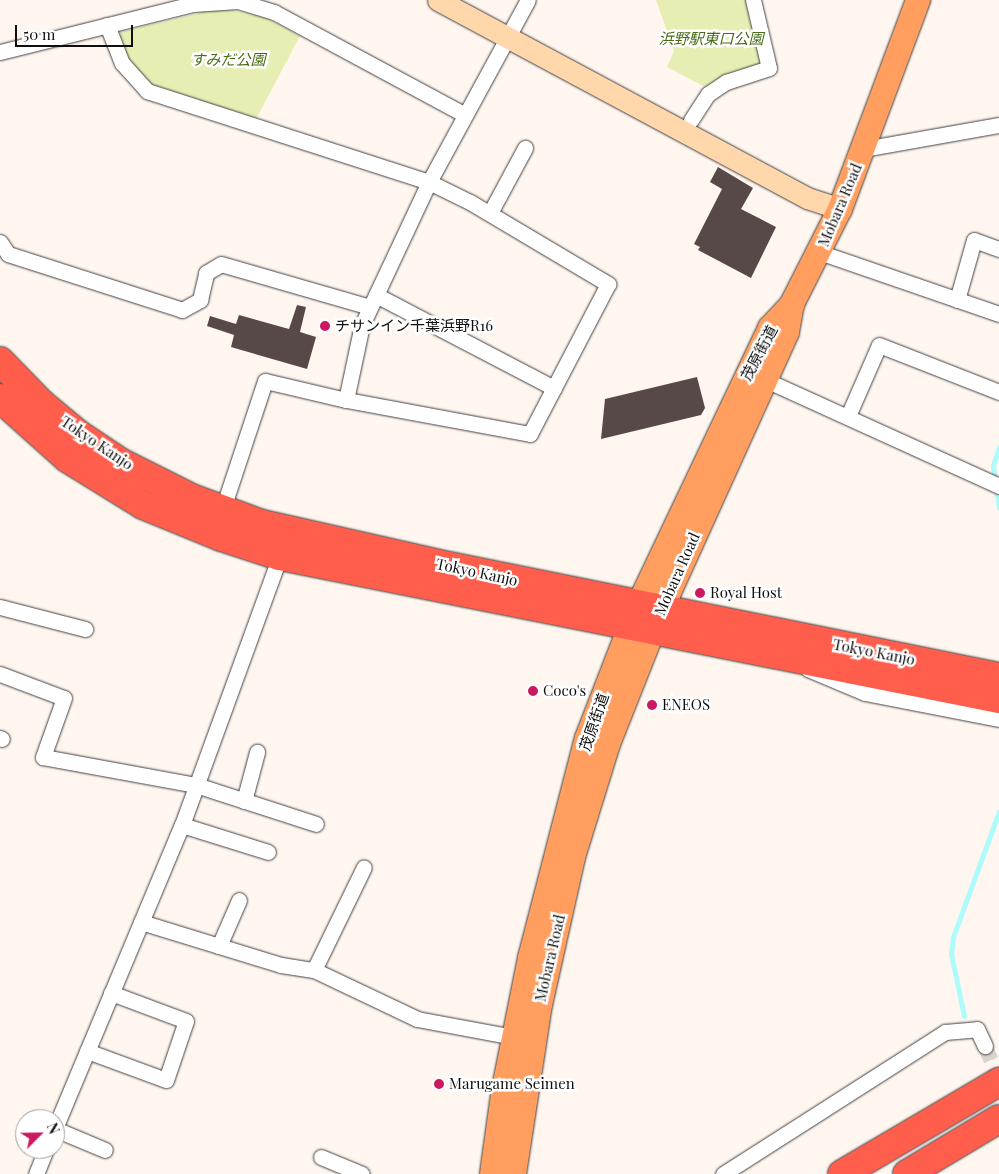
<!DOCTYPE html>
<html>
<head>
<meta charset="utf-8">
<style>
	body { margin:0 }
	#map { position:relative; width:999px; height:1174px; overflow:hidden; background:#fff6ef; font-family:"Playfair Display","Noto Sans JP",serif }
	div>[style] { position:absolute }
	.green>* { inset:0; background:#e7eeb4 }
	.stream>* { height:5px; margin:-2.5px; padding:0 2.5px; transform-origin:2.5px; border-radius:2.5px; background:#aefbfc }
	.building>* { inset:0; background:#584949 }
	.street-tunnel>* { height:15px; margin-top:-7.5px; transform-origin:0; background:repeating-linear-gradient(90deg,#dbd3cd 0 15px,transparent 0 23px) }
	.roads { filter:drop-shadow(0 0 1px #414141) drop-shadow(0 0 1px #414141) }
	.street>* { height:15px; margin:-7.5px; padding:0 7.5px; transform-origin:7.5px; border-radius:7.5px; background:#fff }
	.secondary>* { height:21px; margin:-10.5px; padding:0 10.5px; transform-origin:10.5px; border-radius:10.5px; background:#ffd7aa }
	.primary>* { height:24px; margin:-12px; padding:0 12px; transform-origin:12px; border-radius:12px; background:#ff9e5f }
	.highway>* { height:28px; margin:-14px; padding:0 14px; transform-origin:14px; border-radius:14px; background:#ff5e4d }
	.dots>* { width:14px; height:14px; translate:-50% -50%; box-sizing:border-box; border:2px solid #fff; border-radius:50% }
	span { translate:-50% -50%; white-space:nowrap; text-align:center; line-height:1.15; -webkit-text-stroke:5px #fff; paint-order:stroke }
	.park-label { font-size:15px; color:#486c17; font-style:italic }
	.street-label { font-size:15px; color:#0e0e0e }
	.poi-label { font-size:15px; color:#0e0e0e }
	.left { translate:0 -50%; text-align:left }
	.north { position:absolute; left:15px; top:1109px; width:50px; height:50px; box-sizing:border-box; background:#fff; border:1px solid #9f9f9f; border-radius:50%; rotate:67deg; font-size:14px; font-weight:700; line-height:20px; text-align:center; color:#0e0e0e }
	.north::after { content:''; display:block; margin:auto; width:18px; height:22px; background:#cc1861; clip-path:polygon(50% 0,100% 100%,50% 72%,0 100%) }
	.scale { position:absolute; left:15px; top:25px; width:118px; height:22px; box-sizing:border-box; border:2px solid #0e0e0e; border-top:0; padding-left:6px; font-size:15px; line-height:18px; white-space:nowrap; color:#0e0e0e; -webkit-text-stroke:4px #fff; paint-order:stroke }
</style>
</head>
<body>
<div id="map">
	<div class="green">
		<div style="clip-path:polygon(656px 0,748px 0,763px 65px,731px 73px,705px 87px,667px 67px,674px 51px)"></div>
		<div style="clip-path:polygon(220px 8px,264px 17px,300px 36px,255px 121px,156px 88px,132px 68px,120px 42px,120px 32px)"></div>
	</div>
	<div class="stream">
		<div style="left:999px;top:447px;width:20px;rotate:108deg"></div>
		<div style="left:993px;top:466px;width:42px;rotate:81.9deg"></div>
		<div style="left:964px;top:1016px;width:63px;rotate:-101.8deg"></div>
		<div style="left:951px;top:954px;width:17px;rotate:-83deg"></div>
		<div style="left:953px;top:937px;width:134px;rotate:-69.9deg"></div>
	</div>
	<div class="building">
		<div style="clip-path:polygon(718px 167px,753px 188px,741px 209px,776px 227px,751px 278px,698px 250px,700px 247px,694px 244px,722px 189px,710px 182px)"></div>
		<div style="clip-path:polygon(297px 305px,306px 307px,300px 332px,316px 337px,307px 369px,231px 347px,234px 335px,207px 326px,210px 316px,236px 324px,239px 315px,289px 329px)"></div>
		<div style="clip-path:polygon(697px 377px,705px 408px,701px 415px,601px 439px,605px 399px)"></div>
	</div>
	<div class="street-tunnel">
		<div style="left:985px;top:1046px;width:35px;rotate:66deg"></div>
	</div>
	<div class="roads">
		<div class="street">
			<div style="left:107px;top:25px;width:41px;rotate:68.5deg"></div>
			<div style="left:122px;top:63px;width:38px;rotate:48deg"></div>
			<div style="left:147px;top:91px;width:296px;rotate:17.9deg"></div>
			<div style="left:429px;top:182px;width:46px;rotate:26deg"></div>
			<div style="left:470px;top:202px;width:161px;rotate:30.7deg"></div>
			<div style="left:608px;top:284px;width:169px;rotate:117.5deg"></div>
			<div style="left:530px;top:434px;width:187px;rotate:-169.5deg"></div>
			<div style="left:346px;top:400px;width:83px;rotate:-166.8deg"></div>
			<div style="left:265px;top:381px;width:137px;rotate:108.3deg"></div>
			<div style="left:0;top:52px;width:199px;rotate:-14deg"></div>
			<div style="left:193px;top:4px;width:45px;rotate:-3.8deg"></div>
			<div style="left:238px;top:1px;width:38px;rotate:17deg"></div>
			<div style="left:274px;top:12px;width:217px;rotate:28.3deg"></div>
			<div style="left:691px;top:120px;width:31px;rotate:-57deg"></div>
			<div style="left:708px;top:94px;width:22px;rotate:-34deg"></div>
			<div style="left:726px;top:82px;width:45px;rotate:-18deg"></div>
			<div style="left:769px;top:68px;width:70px;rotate:-103.2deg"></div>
			<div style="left:863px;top:149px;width:138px;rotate:-10deg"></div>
			<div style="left:490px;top:213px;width:74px;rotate:-61.7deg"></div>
			<div style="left:0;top:242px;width:14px;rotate:56deg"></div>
			<div style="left:8px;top:254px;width:183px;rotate:17.8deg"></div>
			<div style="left:182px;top:310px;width:21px;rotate:-29deg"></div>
			<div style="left:200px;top:300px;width:28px;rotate:-77deg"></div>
			<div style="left:206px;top:273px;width:17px;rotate:-31deg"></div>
			<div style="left:221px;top:264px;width:155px;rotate:16.1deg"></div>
			<div style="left:819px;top:252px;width:190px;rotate:19deg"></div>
			<div style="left:376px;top:295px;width:201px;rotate:27.6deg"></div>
			<div style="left:957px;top:300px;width:62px;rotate:-74.2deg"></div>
			<div style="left:974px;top:240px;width:27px;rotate:20deg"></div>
			<div style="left:759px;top:377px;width:264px;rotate:24.4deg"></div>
			<div style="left:346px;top:400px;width:77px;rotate:-78deg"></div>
			<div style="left:362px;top:325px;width:158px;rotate:-64.9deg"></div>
			<div style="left:429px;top:182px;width:207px;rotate:-61.5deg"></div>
			<div style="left:848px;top:416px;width:77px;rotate:-66.4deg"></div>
			<div style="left:879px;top:345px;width:129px;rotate:21.4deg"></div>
			<div style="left:0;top:607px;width:88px;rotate:14.5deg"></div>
			<div style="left:808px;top:669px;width:62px;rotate:22.8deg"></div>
			<div style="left:865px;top:693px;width:136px;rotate:11deg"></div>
			<div style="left:0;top:674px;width:68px;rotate:20.6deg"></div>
			<div style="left:64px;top:698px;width:63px;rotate:109.6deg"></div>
			<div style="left:43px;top:757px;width:156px;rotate:10.4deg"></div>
			<div style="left:196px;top:785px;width:126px;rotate:18deg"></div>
			<div style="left:0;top:738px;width:2px;rotate:27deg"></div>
			<div style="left:244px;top:801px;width:51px;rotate:-75.1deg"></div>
			<div style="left:182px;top:825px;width:90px;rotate:17.4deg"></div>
			<div style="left:141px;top:922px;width:146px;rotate:17.1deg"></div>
			<div style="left:281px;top:965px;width:33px;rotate:9deg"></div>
			<div style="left:314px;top:970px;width:114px;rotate:-64.1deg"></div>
			<div style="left:219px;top:946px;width:50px;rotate:-66.5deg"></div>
			<div style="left:314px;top:970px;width:114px;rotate:25.4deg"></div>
			<div style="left:417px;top:1019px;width:99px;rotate:10.5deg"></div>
			<div style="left:87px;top:1051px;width:84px;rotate:20.2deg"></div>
			<div style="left:166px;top:1080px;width:62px;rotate:-71.3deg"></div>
			<div style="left:186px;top:1021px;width:80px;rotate:-159.5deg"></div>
			<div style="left:55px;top:1128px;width:329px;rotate:-67.3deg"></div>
			<div style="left:182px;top:825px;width:286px;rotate:-70deg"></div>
			<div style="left:55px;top:1129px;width:54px;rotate:22.8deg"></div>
			<div style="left:321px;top:1157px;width:44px;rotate:22.5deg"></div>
			<div style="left:36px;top:1174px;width:27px;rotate:-68deg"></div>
			<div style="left:723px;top:1174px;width:264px;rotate:-32.6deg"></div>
			<div style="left:945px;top:1032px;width:32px;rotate:-5deg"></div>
			<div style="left:977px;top:1029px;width:19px;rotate:65deg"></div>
		</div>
		<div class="secondary">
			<div style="left:438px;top:0;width:419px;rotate:28.2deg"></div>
			<div style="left:807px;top:198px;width:35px;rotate:18deg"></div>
		</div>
		<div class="primary">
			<div style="left:492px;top:1174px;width:87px;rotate:-82.1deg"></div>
			<div style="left:504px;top:1088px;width:133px;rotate:-78.7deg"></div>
			<div style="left:530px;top:958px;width:227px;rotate:-75.5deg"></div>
			<div style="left:587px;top:738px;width:144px;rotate:-68.8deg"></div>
			<div style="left:639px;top:604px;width:306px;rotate:-64.6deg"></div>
			<div style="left:770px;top:328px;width:33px;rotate:-47deg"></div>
			<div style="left:792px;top:304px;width:106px;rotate:-63.2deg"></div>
			<div style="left:840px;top:209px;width:223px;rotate:-69.5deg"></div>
			<div style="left:514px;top:1174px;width:171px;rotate:-81.3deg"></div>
			<div style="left:540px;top:1005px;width:152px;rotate:-77.4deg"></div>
			<div style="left:573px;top:857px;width:118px;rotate:-72.8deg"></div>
			<div style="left:608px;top:744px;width:144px;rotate:-68.4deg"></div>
			<div style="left:661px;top:610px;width:305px;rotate:-65.6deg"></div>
			<div style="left:787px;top:332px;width:28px;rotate:-80deg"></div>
		</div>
		<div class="highway">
			<div style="left:0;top:361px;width:60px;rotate:45.7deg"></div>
			<div style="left:42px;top:404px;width:47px;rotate:39.8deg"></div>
			<div style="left:78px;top:434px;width:50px;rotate:33.7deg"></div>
			<div style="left:120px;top:462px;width:83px;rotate:26.6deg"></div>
			<div style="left:194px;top:499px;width:72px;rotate:20.2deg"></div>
			<div style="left:262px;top:524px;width:192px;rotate:12.7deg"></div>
			<div style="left:449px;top:566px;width:561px;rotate:11.41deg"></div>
			<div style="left:0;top:398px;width:90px;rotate:41.8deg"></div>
			<div style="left:67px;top:458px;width:89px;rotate:31.7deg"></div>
			<div style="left:143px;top:505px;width:84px;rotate:22.3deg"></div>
			<div style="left:221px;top:537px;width:62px;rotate:17.9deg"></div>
			<div style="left:280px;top:556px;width:733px;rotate:11.25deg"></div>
			<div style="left:842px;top:1174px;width:182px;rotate:-30.4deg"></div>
			<div style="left:907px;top:1174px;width:107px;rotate:-30.9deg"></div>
		</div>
	</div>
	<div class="dots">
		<div style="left:325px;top:326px;background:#cc1861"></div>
		<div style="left:700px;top:593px;background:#cc1861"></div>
		<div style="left:533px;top:691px;background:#cc1861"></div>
		<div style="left:652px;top:705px;background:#cc1861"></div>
		<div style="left:439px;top:1084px;background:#cc1861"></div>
	</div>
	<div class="park-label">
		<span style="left:711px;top:39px">浜野駅東口公園</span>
		<span style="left:228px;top:60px">すみだ公園</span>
	</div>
	<div class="street-label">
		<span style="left:840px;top:205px;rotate:-67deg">Mobara Road</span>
		<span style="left:759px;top:353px;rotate:-62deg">茂原街道</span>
		<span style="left:97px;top:443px;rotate:34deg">Tokyo Kanjo</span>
		<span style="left:477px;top:572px;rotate:12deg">Tokyo Kanjo</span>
		<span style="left:677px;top:574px;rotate:-66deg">Mobara Road</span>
		<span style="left:874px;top:652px;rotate:11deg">Tokyo Kanjo</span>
		<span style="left:594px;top:722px;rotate:-71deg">茂原街道</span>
		<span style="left:550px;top:958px;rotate:-77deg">Mobara Road</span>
	</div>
	<div class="poi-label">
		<span class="left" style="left:335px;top:326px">チサンイン千葉浜野R16</span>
		<span class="left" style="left:710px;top:593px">Royal Host</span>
		<span class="left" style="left:543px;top:691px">Coco's</span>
		<span class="left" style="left:662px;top:705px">ENEOS</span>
		<span class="left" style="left:449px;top:1084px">Marugame Seimen</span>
	</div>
	<div class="north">N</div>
	<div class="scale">50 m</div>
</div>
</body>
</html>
